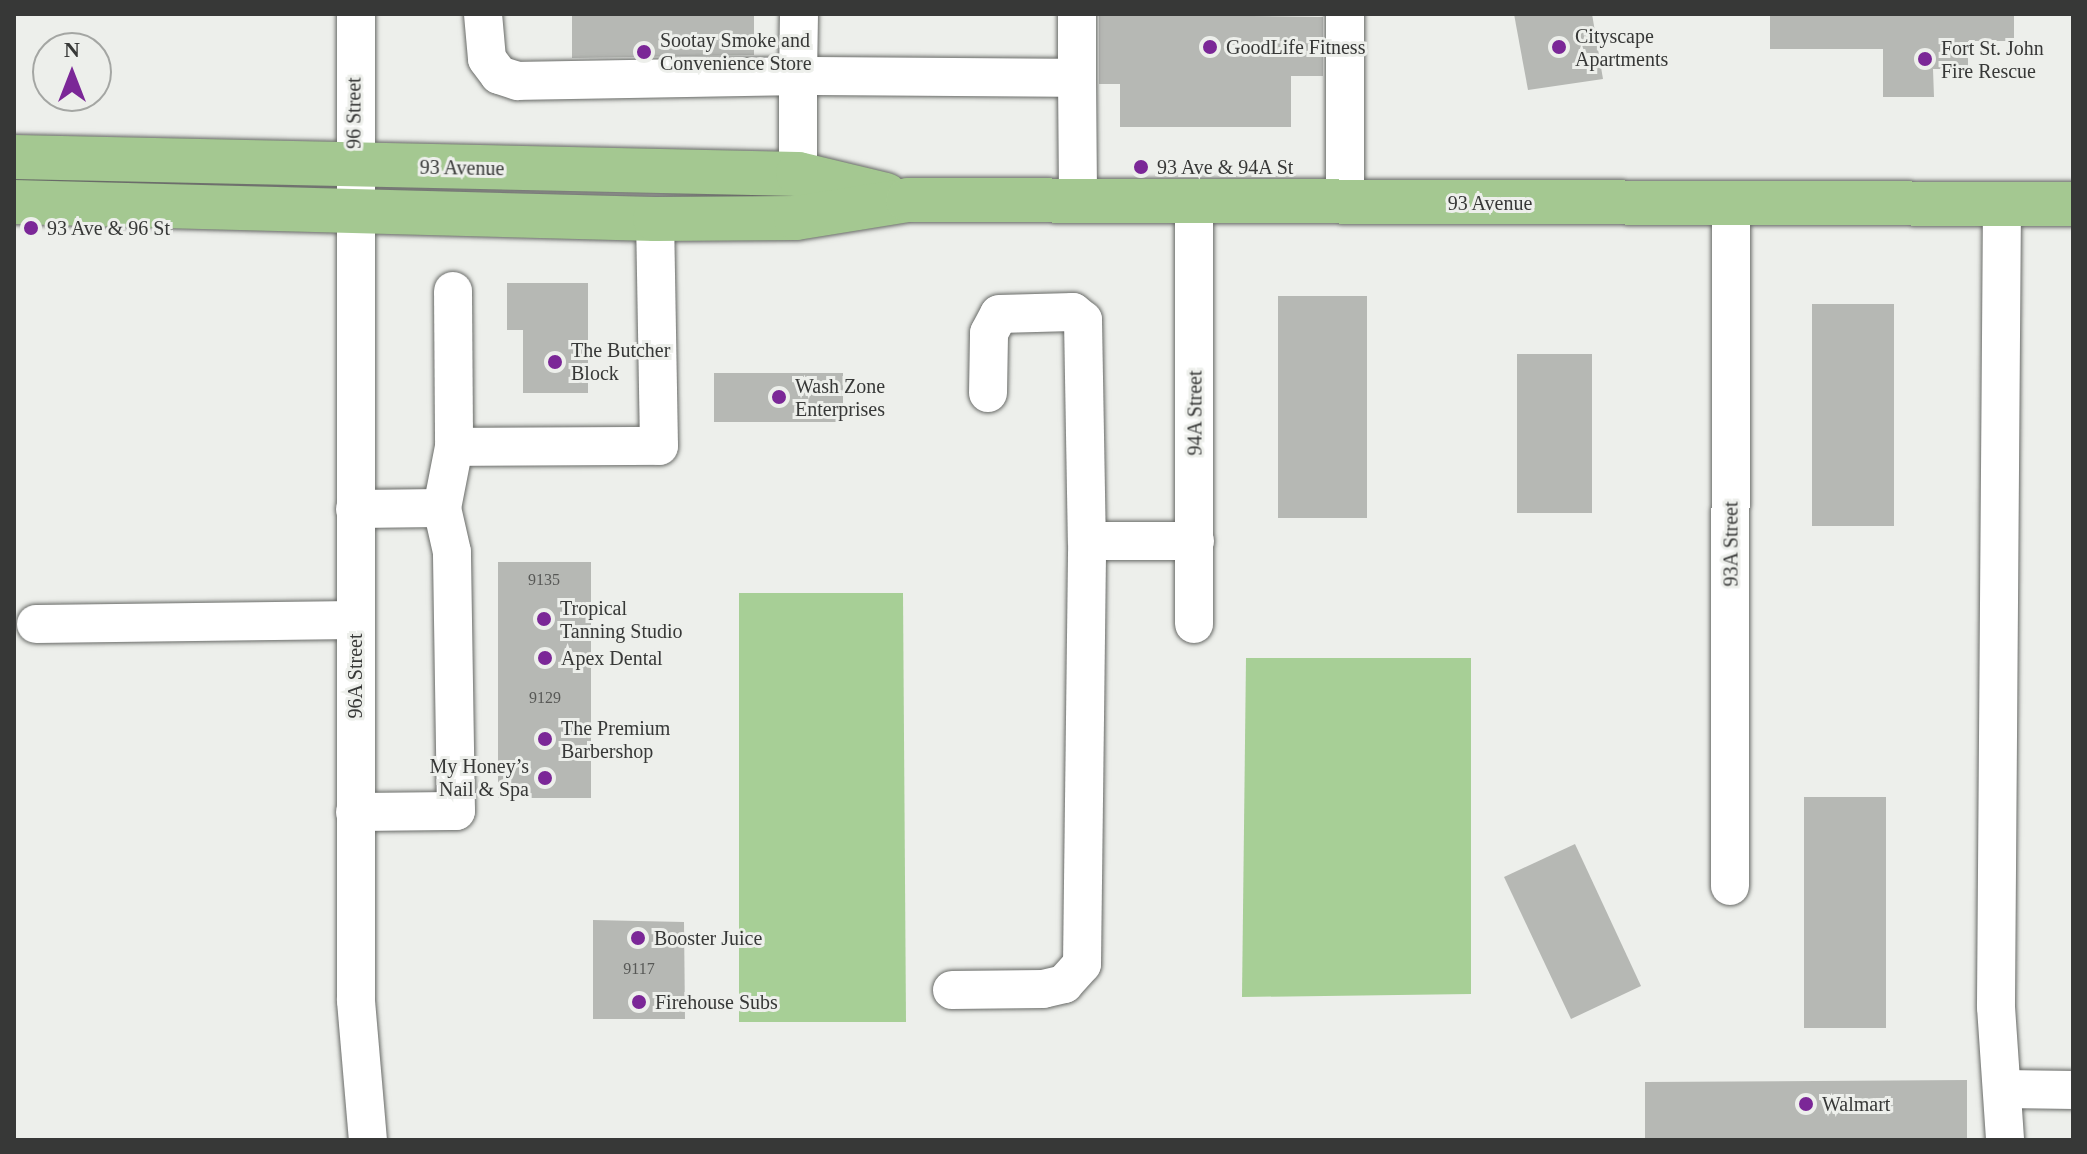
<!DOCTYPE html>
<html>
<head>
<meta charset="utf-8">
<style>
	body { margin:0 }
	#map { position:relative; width:2087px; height:1154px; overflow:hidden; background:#edefeb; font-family:"Times New Roman",serif }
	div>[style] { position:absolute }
	.green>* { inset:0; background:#a7cf96 }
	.building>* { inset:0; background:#b6b8b4 }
	.roads { filter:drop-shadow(0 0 2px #686a67) drop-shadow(0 0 2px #686a67) }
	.minor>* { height:38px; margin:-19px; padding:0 19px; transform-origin:19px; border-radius:19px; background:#fff }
	.major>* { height:44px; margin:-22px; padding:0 22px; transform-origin:22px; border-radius:22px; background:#a4c891 }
	.dots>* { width:22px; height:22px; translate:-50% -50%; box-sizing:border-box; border:4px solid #edefeb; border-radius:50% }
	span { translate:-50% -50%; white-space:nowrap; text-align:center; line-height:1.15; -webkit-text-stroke:6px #edefeb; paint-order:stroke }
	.number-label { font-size:16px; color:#575856 }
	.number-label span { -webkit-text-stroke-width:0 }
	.poi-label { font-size:20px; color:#373837 }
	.left { translate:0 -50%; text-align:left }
	.right { translate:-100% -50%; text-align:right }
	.street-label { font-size:20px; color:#373837 }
	.frame { position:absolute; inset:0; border:16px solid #373837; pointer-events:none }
	.north { position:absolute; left:32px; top:32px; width:80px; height:80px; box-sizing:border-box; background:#edefeb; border:2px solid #a4a6a3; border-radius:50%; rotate:0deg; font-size:22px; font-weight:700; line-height:32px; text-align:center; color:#373837 }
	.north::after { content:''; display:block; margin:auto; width:28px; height:36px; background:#7b2797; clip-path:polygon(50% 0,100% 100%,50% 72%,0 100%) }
</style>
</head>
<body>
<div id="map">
	<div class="green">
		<div style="clip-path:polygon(739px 593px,903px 593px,906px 1022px,739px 1022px)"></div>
		<div style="clip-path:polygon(1246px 658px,1471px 658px,1471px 994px,1242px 997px)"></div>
	</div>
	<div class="building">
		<div style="clip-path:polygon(572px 14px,754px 14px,754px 55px,572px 58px)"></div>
		<div style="clip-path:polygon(1099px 14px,1323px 17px,1323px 76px,1291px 76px,1291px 127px,1120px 127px,1120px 84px,1099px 84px)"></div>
		<div style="clip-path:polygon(1514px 14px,1592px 14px,1603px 79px,1528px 90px)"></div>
		<div style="clip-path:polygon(1770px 14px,2014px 14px,2014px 41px,1968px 41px,1968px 69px,1933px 69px,1934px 97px,1883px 97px,1883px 49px,1770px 49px)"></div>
		<div style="clip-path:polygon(507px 283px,588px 283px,588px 393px,523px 393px,523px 330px,507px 330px)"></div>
		<div style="clip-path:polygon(1278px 296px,1367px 296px,1367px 518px,1278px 518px)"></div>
		<div style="clip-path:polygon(1812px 304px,1894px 304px,1894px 526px,1812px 526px)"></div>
		<div style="clip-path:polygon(1517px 354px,1592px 354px,1592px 513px,1517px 513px)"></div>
		<div style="clip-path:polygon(714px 373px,843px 373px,843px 422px,714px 422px)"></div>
		<div style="clip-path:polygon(498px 562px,591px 562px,591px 798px,498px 798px)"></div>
		<div style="clip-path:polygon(1804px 797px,1886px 797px,1886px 1028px,1804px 1028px)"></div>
		<div style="clip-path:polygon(1575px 844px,1641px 986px,1571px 1019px,1504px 877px)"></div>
		<div style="clip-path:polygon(593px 920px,684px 922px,685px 1019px,593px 1019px)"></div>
		<div style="clip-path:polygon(1967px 1080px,1967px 1140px,1645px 1140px,1645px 1082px)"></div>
	</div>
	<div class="roads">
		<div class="minor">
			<div style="left:356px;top:14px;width:987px;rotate:90deg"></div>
			<div style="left:356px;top:1001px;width:140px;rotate:85.1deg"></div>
			<div style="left:483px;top:14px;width:45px;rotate:84.9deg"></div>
			<div style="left:487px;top:59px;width:20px;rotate:53deg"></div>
			<div style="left:499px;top:75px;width:20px;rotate:18deg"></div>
			<div style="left:518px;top:81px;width:280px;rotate:-1deg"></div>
			<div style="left:798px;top:76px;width:98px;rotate:90deg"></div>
			<div style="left:799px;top:14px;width:62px;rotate:90.9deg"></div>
			<div style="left:798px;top:76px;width:279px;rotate:0.4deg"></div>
			<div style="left:1077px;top:78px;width:123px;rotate:89.5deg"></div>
			<div style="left:1345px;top:14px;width:189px;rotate:90deg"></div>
			<div style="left:1077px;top:78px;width:64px;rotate:-90deg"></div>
			<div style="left:1194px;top:202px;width:422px;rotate:90deg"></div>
			<div style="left:2002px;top:204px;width:803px;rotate:90.43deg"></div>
			<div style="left:1996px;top:1007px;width:133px;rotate:86.1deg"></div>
			<div style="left:453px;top:291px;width:156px;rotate:89.6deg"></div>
			<div style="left:454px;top:447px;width:205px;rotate:-0.3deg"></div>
			<div style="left:659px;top:446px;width:227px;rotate:-91deg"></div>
			<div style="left:988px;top:393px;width:60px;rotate:-89deg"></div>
			<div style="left:989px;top:333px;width:21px;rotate:-62deg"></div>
			<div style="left:999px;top:314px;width:74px;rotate:-1.5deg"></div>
			<div style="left:1073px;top:312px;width:13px;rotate:39deg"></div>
			<div style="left:1083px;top:320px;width:221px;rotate:89deg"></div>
			<div style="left:355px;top:509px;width:87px;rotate:-0.7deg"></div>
			<div style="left:36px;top:624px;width:319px;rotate:-0.7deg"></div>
			<div style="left:355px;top:812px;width:101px;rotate:-0.6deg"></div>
			<div style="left:456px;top:811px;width:259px;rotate:-90.9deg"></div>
			<div style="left:452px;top:552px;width:45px;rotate:-102.8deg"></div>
			<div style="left:442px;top:508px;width:62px;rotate:-78.9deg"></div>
			<div style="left:1730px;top:886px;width:683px;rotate:-89.92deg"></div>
			<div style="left:952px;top:990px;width:91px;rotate:-0.6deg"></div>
			<div style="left:1043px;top:989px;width:22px;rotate:-13deg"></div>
			<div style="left:1064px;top:984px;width:27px;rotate:-48deg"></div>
			<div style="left:1082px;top:964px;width:423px;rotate:-89.3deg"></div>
			<div style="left:1087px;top:541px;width:108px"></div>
			<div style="left:2006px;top:1089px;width:67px;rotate:0.9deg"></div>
		</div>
		<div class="major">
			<div style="left:14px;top:157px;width:784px;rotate:1.24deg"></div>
			<div style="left:798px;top:174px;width:90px;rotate:13.4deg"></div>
			<div style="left:14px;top:202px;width:641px;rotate:1.52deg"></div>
			<div style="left:655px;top:219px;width:141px;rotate:-0.4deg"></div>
			<div style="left:796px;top:218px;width:113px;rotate:-9.1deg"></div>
			<div style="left:908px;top:200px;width:1165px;rotate:0.2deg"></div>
		</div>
	</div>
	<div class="dots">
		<div style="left:1210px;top:47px;background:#7b2797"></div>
		<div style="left:1559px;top:47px;background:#7b2797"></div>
		<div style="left:644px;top:52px;background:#7b2797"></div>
		<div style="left:1925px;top:59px;background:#7b2797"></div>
		<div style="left:1141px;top:167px;background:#7b2797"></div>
		<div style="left:31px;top:228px;background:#7b2797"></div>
		<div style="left:555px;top:362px;background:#7b2797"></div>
		<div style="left:779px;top:397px;background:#7b2797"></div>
		<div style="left:544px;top:619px;background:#7b2797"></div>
		<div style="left:545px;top:658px;background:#7b2797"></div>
		<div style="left:545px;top:739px;background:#7b2797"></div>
		<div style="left:545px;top:778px;background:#7b2797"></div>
		<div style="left:638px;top:938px;background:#7b2797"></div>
		<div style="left:639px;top:1002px;background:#7b2797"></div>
		<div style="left:1806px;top:1104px;background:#7b2797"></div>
	</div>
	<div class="number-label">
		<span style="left:544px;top:580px">9135</span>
		<span style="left:545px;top:698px">9129</span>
		<span style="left:639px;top:969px">9117</span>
	</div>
	<div class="poi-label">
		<span class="left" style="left:1575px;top:48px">Cityscape<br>Apartments</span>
		<span class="left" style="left:660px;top:52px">Sootay Smoke and<br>Convenience Store</span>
		<span class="left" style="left:1226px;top:47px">GoodLife Fitness</span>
		<span class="left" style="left:1941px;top:60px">Fort St. John<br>Fire Rescue</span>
		<span class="left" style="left:1157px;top:167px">93 Ave &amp; 94A St</span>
		<span class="left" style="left:47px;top:228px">93 Ave &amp; 96 St</span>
		<span class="left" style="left:571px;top:362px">The Butcher<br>Block</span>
		<span class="left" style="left:795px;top:398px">Wash Zone<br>Enterprises</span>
		<span class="left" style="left:560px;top:620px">Tropical<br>Tanning Studio</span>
		<span class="left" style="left:561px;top:658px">Apex Dental</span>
		<span class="left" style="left:561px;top:740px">The Premium<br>Barbershop</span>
		<span class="right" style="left:529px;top:778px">My Honey’s<br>Nail &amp; Spa</span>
		<span class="left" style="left:654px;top:938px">Booster Juice</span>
		<span class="left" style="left:655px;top:1002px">Firehouse Subs</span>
		<span class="left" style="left:1822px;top:1104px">Walmart</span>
	</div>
	<div class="street-label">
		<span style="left:354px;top:113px;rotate:-90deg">96 Street</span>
		<span style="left:462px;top:168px;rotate:1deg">93 Avenue</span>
		<span style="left:1490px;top:203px">93 Avenue</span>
		<span style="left:1195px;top:413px;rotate:-90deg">94A Street</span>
		<span style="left:1731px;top:544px;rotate:-90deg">93A Street</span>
		<span style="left:355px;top:676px;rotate:-90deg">96A Street</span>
	</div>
	<div class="frame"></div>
	<div class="north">N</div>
</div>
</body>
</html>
